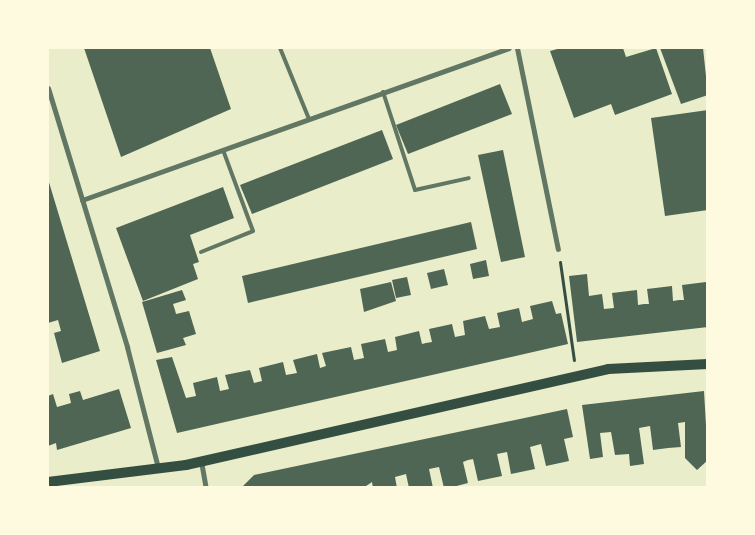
<!DOCTYPE html>
<html>
<head>
<meta charset="utf-8">
<style>
	body { margin:0 }
	#map { position:relative; width:755px; height:535px; overflow:hidden; background:#e9edc9; font-family:"Fira Sans",sans-serif }
	div>[style] { position:absolute }
	.building>* { inset:0; background:#4f6655 }
	.path>* { height:3px; margin:-1.5px; padding:0 1.5px; transform-origin:1.5px; border-radius:1.5px; background:#344e41 }
	.service>* { height:4px; margin:-2px; padding:0 2px; transform-origin:2px; border-radius:2px; background:#617663 }
	.minor>* { height:5px; margin:-2.5px; padding:0 2.5px; transform-origin:2.5px; border-radius:2.5px; background:#617663 }
	.secondary>* { height:10px; margin:-5px; padding:0 5px; transform-origin:5px; border-radius:5px; background:#344e41 }
	span { translate:-50% -50%; white-space:nowrap; text-align:center; line-height:1.15; -webkit-text-stroke:5px #fefae0; paint-order:stroke }
	.frame { position:absolute; inset:0; border:49px solid #fefae0; pointer-events:none }
</style>
</head>
<body>
<div id="map">
	<div class="building">
		<div style="clip-path:polygon(84px 48px,210px 48px,231px 109px,121px 157px)"></div>
		<div style="clip-path:polygon(561px 48px,623px 48px,626px 57px,656px 48px,672px 94px,615px 115px,611px 104px,574px 118px,550px 51px)"></div>
		<div style="clip-path:polygon(660px 48px,703px 48px,708px 95px,681px 104px)"></div>
		<div style="clip-path:polygon(500px 84px,512px 114px,408px 154px,396px 125px)"></div>
		<div style="clip-path:polygon(708px 110px,708px 210px,665px 216px,651px 118px)"></div>
		<div style="clip-path:polygon(382px 130px,393px 159px,252px 214px,240px 185px)"></div>
		<div style="clip-path:polygon(503px 150px,525px 257px,501px 262px,478px 155px)"></div>
		<div style="clip-path:polygon(48px 179px,100px 351px,62px 363px,54px 333px,61px 331px,58px 320px,48px 323px)"></div>
		<div style="clip-path:polygon(223px 187px,234px 218px,190px 235px,199px 262px,193px 264px,198px 279px,143px 301px,116px 228px)"></div>
		<div style="clip-path:polygon(471px 222px,477px 249px,248px 303px,242px 276px)"></div>
		<div style="clip-path:polygon(486px 260px,489px 276px,473px 279px,470px 264px)"></div>
		<div style="clip-path:polygon(444px 269px,448px 285px,431px 289px,427px 273px)"></div>
		<div style="clip-path:polygon(587px 274px,589px 296px,602px 294px,604px 309px,614px 308px,612px 293px,637px 290px,638px 305px,644px 304px,649px 304px,647px 289px,672px 286px,673px 301px,679px 300px,684px 300px,682px 285px,706px 282px,708px 327px,577px 342px,569px 276px)"></div>
		<div style="clip-path:polygon(407px 277px,411px 295px,396px 298px,392px 280px)"></div>
		<div style="clip-path:polygon(391px 282px,396px 301px,364px 312px,360px 289px)"></div>
		<div style="clip-path:polygon(182px 290px,186px 300px,173px 304px,175px 310px,176px 314px,189px 311px,196px 334px,183px 338px,186px 345px,157px 353px,142px 302px)"></div>
		<div style="clip-path:polygon(552px 301px,556px 314px,561px 313px,568px 344px,177px 433px,156px 360px,172px 357px,186px 398px,196px 396px,193px 383px,217px 377px,220px 391px,229px 389px,225px 375px,250px 370px,254px 383px,262px 381px,259px 368px,283px 362px,286px 375px,297px 373px,293px 360px,317px 354px,320px 368px,326px 366px,322px 353px,351px 347px,354px 360px,364px 358px,361px 344px,385px 339px,388px 352px,397px 350px,395px 337px,419px 331px,422px 344px,426px 343px,432px 342px,429px 329px,452px 324px,455px 337px,465px 335px,463px 321px,485px 316px,489px 329px,500px 327px,497px 313px,519px 308px,522px 322px,533px 319px,530px 306px)"></div>
		<div style="clip-path:polygon(119px 389px,131px 428px,57px 450px,56px 443px,48px 446px,48px 396px,53px 394px,57px 407px,71px 403px,69px 394px,80px 391px,83px 400px)"></div>
		<div style="clip-path:polygon(704px 391px,708px 460px,697px 470px,685px 458px,685px 422px,678px 423px,681px 447px,668px 448px,653px 450px,650px 426px,639px 428px,644px 464px,630px 466px,629px 454px,615px 455px,611px 432px,600px 433px,603px 457px,590px 459px,582px 405px)"></div>
		<div style="clip-path:polygon(567px 409px,573px 437px,564px 439px,569px 461px,546px 466px,541px 444px,530px 447px,535px 469px,511px 474px,507px 452px,497px 454px,502px 476px,478px 481px,473px 459px,468px 460px,463px 462px,468px 483px,449px 488px,444px 488px,439px 467px,429px 469px,433px 488px,409px 488px,406px 474px,395px 477px,397px 488px,373px 488px,372px 482px,363px 488px,241px 488px,254px 475px)"></div>
	</div>
	<div class="path">
		<div style="left:560px;top:262px;width:99px;rotate:81.9deg"></div>
	</div>
	<div class="service">
		<div style="left:280px;top:48px;width:77px;rotate:67.8deg"></div>
		<div style="left:383px;top:92px;width:103px;rotate:71.9deg"></div>
		<div style="left:415px;top:190px;width:55px;rotate:-12.5deg"></div>
		<div style="left:201px;top:252px;width:56px;rotate:-22deg"></div>
		<div style="left:253px;top:231px;width:86px;rotate:-110.3deg"></div>
	</div>
	<div class="minor">
		<div style="left:517px;top:48px;width:205px;rotate:78.5deg"></div>
		<div style="left:48px;top:88px;width:271px;rotate:73deg"></div>
		<div style="left:127px;top:347px;width:125px;rotate:75.6deg"></div>
		<div style="left:82px;top:200px;width:453px;rotate:-19.6deg"></div>
		<div style="left:201px;top:461px;width:27px;rotate:80deg"></div>
	</div>
	<div class="secondary">
		<div style="left:48px;top:482px;width:139px;rotate:-7deg"></div>
		<div style="left:186px;top:465px;width:433px;rotate:-12.8deg"></div>
		<div style="left:608px;top:369px;width:100px;rotate:-2.9deg"></div>
	</div>
	<div class="frame"></div>
</div>
</body>
</html>
